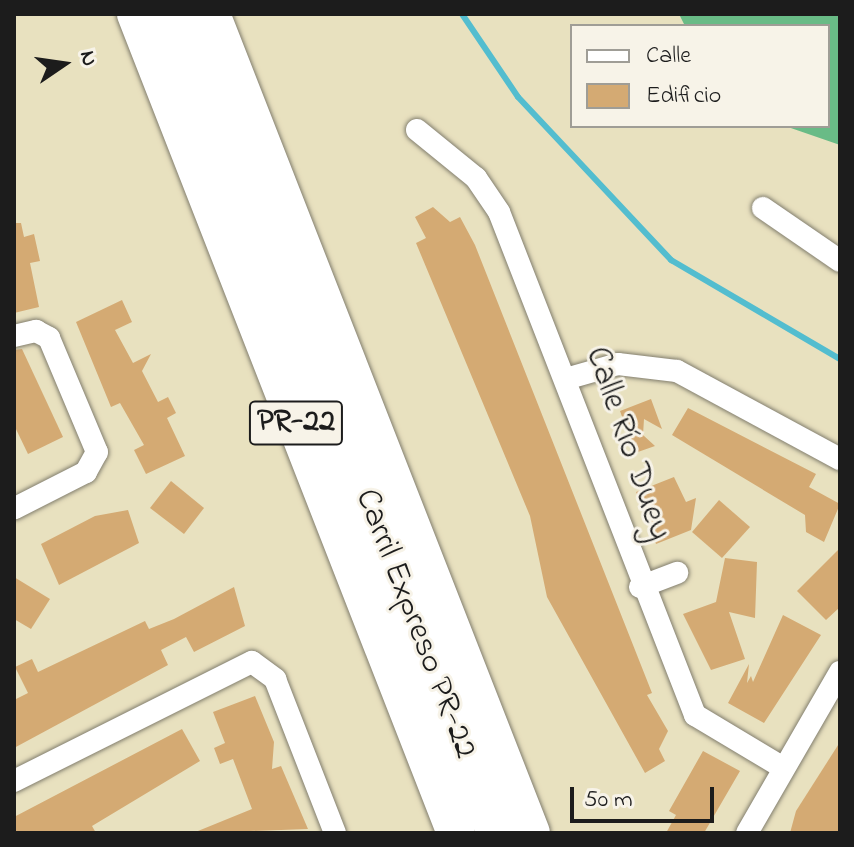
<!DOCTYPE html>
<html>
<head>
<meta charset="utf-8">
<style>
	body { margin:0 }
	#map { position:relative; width:854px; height:847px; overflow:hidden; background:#e8e1bf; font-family:"Indie Flower",sans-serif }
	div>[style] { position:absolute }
	.forest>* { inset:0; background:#69bb86 }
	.stream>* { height:6px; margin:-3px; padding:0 3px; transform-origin:3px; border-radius:3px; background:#53bdcf }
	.building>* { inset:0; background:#d4aa73 }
	.roads { filter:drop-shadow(0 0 2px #827e6e) drop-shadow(0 0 2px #827e6e) }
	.street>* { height:22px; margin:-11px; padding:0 11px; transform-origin:11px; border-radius:11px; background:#fff }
	.highway>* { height:38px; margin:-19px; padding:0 19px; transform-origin:19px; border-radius:19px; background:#fff }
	span { translate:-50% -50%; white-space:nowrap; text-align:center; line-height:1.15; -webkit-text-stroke:6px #f7f3e8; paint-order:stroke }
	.shield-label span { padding:2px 6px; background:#f7f3e8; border:2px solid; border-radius:6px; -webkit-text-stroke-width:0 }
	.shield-label { font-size:32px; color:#1c1c1c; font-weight:700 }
	.street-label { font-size:34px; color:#1c1c1c }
	.frame { position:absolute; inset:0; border:16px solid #1c1c1c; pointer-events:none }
	.legend { position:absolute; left:570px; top:24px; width:260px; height:104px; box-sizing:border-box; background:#f7f3e8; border:2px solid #9f9d96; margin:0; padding:10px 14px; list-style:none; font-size:24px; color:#1c1c1c }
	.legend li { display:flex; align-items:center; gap:16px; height:40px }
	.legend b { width:40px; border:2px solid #9f9d96 }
	.north { position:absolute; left:24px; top:24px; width:80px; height:80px; -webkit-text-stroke:6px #f7f3e8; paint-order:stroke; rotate:77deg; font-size:22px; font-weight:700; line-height:32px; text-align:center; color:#1c1c1c }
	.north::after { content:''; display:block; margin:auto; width:28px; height:36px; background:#1c1c1c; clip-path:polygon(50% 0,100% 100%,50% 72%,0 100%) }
	.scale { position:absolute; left:570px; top:787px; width:144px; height:36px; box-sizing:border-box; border:4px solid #1c1c1c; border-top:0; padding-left:10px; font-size:24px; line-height:28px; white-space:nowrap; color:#1c1c1c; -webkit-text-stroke:6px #f7f3e8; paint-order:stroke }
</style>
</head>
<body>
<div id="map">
	<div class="forest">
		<div style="clip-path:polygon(679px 14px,840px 14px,840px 145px,785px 126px,828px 126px,828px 26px,685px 26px)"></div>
	</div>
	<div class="stream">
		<div style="left:462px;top:14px;width:100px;rotate:56deg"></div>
		<div style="left:518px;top:97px;width:224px;rotate:46.8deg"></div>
		<div style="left:671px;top:260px;width:196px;rotate:30.4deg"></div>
	</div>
	<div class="building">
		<div style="clip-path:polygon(433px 207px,450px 222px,460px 217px,475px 245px,652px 693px,647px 695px,668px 731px,659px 749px,665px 761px,645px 773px,547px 597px,530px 516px,416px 243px,426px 238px,415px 217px)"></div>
		<div style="clip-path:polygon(14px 223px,21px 223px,24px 237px,34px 234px,40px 261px,30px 263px,39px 307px,14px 313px)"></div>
		<div style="clip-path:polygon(122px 300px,132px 322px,115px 330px,133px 363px,151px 354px,142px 371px,158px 402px,168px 397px,176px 413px,167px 418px,185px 456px,146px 474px,134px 450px,144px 445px,120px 403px,111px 407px,76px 322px)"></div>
		<div style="clip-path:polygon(22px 349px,63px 437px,28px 454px,14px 425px,14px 350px)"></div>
		<div style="clip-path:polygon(651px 399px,662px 429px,644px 419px,643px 435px,655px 446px,635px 453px,620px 411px)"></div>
		<div style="clip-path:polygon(688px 408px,816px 474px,809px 487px,840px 504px,824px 542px,806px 532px,805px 515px,672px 435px)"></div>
		<div style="clip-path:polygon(674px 477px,686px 502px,696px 498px,691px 530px,656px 544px,636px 492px)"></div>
		<div style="clip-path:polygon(171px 481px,204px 508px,184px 534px,150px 508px)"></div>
		<div style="clip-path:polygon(719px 500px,750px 527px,722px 558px,692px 532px)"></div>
		<div style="clip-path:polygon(128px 510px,139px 543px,59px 585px,41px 544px,95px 516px)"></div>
		<div style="clip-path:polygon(840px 548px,840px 607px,826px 620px,797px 591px)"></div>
		<div style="clip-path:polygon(725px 558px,757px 562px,755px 618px,729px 612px,745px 659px,711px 670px,683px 614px,716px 602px)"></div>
		<div style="clip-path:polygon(14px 577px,50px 599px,31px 629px,14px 619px)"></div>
		<div style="clip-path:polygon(234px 587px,245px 626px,194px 652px,186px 637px,161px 650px,168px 665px,14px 748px,14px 700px,28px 693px,15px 667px,32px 659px,38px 672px,145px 621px,149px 629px,174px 619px)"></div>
		<div style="clip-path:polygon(783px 615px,821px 635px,764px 723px,728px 703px,749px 664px,747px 683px,751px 676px,753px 682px)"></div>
		<div style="clip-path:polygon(255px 696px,274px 742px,272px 769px,281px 766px,308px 829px,193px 833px,252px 809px,233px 759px,220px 764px,214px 748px,225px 743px,213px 712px)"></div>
		<div style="clip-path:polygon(182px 729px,200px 761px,92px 826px,96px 833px,14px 833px,14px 817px)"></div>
		<div style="clip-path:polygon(840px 742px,840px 833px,790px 833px,796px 811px)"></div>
		<div style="clip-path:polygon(703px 751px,740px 771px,704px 833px,666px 833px,676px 815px,669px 811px)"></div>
	</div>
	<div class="roads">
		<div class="street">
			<div style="left:417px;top:130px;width:76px;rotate:39.1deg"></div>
			<div style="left:476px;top:178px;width:41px;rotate:55.9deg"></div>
			<div style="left:499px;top:212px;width:540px;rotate:68.71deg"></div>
			<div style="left:695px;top:715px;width:101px;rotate:30.9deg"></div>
			<div style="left:763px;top:208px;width:93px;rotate:34.5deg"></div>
			<div style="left:14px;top:336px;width:23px;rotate:-13deg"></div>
			<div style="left:36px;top:331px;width:15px;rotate:28deg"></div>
			<div style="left:49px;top:338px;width:124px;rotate:67.2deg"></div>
			<div style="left:97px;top:452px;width:23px;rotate:119deg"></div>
			<div style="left:86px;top:472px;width:80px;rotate:153.1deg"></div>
			<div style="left:569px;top:378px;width:51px;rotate:-15.9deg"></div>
			<div style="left:618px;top:364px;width:59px;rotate:6.8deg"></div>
			<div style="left:677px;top:371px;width:185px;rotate:28.4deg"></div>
			<div style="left:640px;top:587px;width:40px;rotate:-21deg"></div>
			<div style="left:14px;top:781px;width:266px;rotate:-26.6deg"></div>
			<div style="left:252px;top:662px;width:29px;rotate:36deg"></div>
			<div style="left:275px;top:679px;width:165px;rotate:68.7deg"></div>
			<div style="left:747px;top:833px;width:186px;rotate:-60deg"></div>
		</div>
		<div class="highway">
			<div style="left:136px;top:14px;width:879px;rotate:68.66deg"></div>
			<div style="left:172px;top:14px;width:881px;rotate:68.42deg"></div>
			<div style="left:211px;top:14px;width:879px;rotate:68.66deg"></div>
		</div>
	</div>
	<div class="shield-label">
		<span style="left:296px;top:423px">PR-22</span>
	</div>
	<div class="street-label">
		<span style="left:627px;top:444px;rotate:71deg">Calle Río Duey</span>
		<span style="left:415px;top:624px;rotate:69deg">Carril Expreso PR-22</span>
	</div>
	<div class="frame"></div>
	<ul class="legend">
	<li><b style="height:10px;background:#fff"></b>Calle</li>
	<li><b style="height:22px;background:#d4aa73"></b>Edificio</li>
	</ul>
	<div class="north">N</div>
	<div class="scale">50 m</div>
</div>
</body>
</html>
